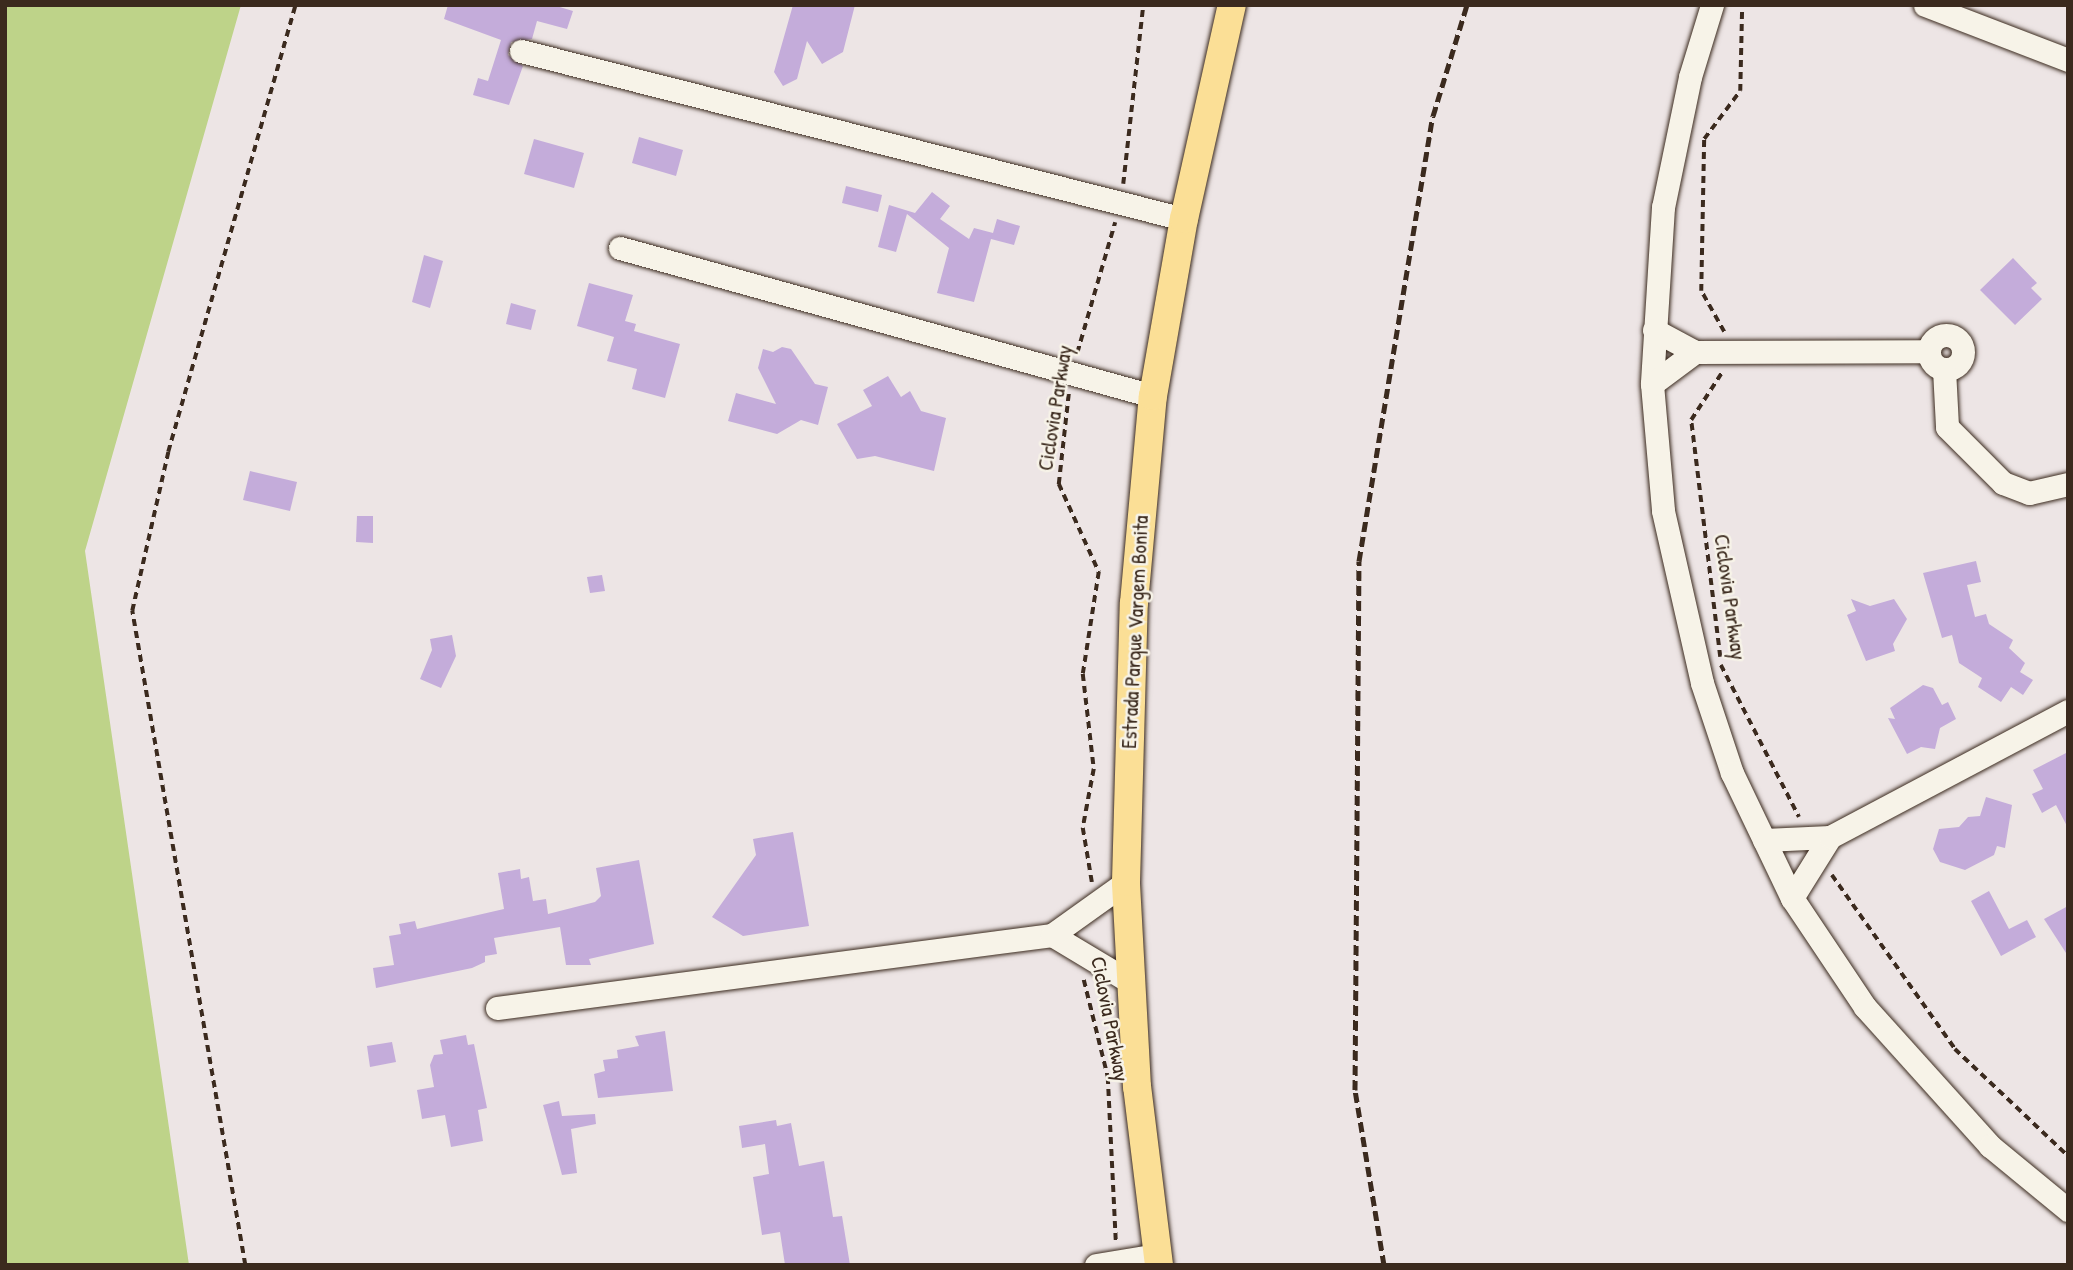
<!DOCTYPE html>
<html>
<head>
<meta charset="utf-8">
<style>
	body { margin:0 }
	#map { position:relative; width:2073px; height:1270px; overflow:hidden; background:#ede5e5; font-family:"Patrick Hand",sans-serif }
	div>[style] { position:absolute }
	.green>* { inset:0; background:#bed389 }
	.building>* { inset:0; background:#c4acda }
	.path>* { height:3.5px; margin-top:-1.75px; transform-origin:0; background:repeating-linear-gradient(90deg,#3b2a1e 0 7px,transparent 0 12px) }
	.roads { filter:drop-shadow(0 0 2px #3b2a1e) drop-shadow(0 0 2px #3b2a1e) }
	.minor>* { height:23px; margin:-11.5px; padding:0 11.5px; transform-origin:11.5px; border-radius:11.5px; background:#f7f3e8 }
	.minor>.ring { margin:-11.5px; padding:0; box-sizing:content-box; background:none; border:23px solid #f7f3e8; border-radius:50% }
	.major>* { height:28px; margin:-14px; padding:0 14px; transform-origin:14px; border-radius:14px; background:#fbdf96 }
	.rail>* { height:5px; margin-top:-2.5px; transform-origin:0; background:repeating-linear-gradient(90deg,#3b2a1e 0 10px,transparent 0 15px) }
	span { translate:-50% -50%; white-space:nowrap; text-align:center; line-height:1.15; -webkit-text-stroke:5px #f7f3e8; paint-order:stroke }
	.street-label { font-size:21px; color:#3b2a1e }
	.frame { position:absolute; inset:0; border:7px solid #3b2a1e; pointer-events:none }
</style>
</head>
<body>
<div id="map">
	<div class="green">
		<div style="clip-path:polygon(5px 5px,241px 5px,85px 551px,189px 1265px,5px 1265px)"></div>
	</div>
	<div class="building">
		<div style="clip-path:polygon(448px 5px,553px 5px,573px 11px,567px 29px,537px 21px,532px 39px,511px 42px,508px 55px,523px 66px,509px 105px,473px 95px,478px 78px,488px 81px,501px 40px,444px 19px)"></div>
		<div style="clip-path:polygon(793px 5px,855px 5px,843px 52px,822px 64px,807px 41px,797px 79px,783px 86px,774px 72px)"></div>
		<div style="clip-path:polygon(639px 137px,683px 150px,676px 176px,632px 163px)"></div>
		<div style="clip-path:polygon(534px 139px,584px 153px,574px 188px,524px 174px)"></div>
		<div style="clip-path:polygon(846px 186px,882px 195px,878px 212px,842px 203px)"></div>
		<div style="clip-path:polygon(932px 192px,950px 206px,940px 219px,969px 239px,974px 228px,993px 233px,997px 219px,1020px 226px,1014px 245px,991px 239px,974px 302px,937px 293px,949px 248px,907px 214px,896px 252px,878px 247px,889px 205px,915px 213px)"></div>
		<div style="clip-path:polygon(424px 255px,443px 261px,430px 308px,412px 302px)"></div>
		<div style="clip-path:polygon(2013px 258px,2037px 283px,2031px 288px,2042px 299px,2015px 325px,1980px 290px)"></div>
		<div style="clip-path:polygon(589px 283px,633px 295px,625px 321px,636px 324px,634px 331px,680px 344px,665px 398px,632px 389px,637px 369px,607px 361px,614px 337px,577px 326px)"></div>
		<div style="clip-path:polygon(511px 303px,536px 310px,531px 330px,506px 324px)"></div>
		<div style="clip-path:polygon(782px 347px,791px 349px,815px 384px,828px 387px,818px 425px,801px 420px,777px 434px,728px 421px,736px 393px,776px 404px,758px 368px,763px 349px,773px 352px)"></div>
		<div style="clip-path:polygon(888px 376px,901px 397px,910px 391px,921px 411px,946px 418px,934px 471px,875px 456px,857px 459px,837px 424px,872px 406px,863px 390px)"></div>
		<div style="clip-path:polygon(250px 471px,297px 482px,290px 511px,243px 500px)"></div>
		<div style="clip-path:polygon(357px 516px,373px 516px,373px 543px,356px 542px)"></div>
		<div style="clip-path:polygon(1976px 561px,1981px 582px,1967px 585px,1975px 617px,1986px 614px,1989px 624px,2013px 640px,2009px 648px,2025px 663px,2020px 672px,2033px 680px,2023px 695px,2011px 687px,2001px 702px,1978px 687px,1982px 678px,1959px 663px,1952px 635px,1942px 638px,1923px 573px)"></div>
		<div style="clip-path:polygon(602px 575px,605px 591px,590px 593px,587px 577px)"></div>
		<div style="clip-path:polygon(1851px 599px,1870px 606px,1894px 599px,1907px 619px,1893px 644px,1895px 651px,1866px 661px,1847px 615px,1856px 611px)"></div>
		<div style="clip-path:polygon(452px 635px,456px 656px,441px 688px,420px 679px,432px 650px,430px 639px)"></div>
		<div style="clip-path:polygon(1923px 685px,1933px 688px,1942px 705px,1948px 702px,1956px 719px,1940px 728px,1935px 749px,1921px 747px,1907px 754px,1888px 718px,1895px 719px,1890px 708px)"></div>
		<div style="clip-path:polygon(2068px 752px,2068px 828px,2056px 805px,2042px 813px,2032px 794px,2043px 789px,2033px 770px)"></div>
		<div style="clip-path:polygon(1986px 797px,2012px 805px,2005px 848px,1997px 846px,1994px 855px,1965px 870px,1940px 862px,1933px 849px,1939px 829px,1959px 827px,1968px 817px,1980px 816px)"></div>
		<div style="clip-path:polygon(793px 832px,809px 926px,743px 936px,712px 917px,756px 855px,753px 839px)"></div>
		<div style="clip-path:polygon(639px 860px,654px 944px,589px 959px,591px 965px,566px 965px,560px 927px,494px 938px,497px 954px,485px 956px,485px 962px,472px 968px,376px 988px,373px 968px,394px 965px,389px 936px,401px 934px,399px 924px,415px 921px,417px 929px,504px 909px,498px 873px,520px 869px,521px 879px,529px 877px,533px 901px,546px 899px,548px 914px,595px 902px,601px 896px,596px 868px)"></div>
		<div style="clip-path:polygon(1989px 891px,2009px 929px,2027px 920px,2036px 937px,2001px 956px,1971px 901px)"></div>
		<div style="clip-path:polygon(2068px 906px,2068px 956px,2044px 919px)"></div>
		<div style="clip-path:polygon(665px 1031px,673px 1091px,598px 1098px,594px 1074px,605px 1071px,603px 1060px,618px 1058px,617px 1050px,639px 1046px,635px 1036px)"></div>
		<div style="clip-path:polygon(466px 1035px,468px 1045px,474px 1044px,487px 1108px,478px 1110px,483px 1141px,451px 1147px,445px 1115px,422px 1119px,417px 1090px,434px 1087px,430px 1065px,434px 1055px,443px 1054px,440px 1040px)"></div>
		<div style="clip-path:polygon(392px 1042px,396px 1062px,370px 1067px,367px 1046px)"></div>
		<div style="clip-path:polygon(559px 1101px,562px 1116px,595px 1114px,596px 1124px,571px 1129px,577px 1173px,562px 1175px,543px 1105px)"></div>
		<div style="clip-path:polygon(776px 1120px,777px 1126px,791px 1123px,799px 1166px,824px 1161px,833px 1217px,842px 1216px,850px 1265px,785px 1265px,780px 1232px,762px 1235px,753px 1177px,769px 1174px,765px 1144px,742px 1148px,739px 1126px)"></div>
	</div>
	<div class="path">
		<div style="left:1123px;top:184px;width:180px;rotate:-83.6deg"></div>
		<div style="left:1724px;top:332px;width:47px;rotate:-119.3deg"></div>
		<div style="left:1701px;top:291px;width:152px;rotate:-88.9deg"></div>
		<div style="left:1704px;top:139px;width:60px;rotate:-53.1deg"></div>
		<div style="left:1740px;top:91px;width:86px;rotate:-88.7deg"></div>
		<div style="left:1077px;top:353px;width:136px;rotate:-73.8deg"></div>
		<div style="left:1069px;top:394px;width:91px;rotate:96.3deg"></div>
		<div style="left:1059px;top:484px;width:97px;rotate:65.6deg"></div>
		<div style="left:1099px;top:572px;width:103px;rotate:98.9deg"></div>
		<div style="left:1083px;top:674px;width:96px;rotate:83.4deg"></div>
		<div style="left:1094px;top:769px;width:60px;rotate:100.6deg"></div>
		<div style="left:1083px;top:828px;width:55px;rotate:80.5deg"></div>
		<div style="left:1720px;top:657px;width:239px;rotate:-97deg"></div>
		<div style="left:1691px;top:420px;width:59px;rotate:-56.9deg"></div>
		<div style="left:1721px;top:665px;width:171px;rotate:62.8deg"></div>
		<div style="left:1832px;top:875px;width:213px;rotate:54.7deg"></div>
		<div style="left:1955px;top:1049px;width:156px;rotate:43.4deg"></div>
		<div style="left:1084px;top:980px;width:100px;rotate:76.1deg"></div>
		<div style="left:1108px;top:1077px;width:165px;rotate:87.2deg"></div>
		<div style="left:245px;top:1265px;width:664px;rotate:-99.8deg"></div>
		<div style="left:132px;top:611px;width:163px;rotate:-77.2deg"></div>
		<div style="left:168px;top:452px;width:465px;rotate:-74.1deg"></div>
	</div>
	<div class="roads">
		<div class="minor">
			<div style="left:1712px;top:5px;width:75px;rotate:107deg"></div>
			<div style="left:1690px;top:77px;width:133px;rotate:101.7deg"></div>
			<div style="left:1663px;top:207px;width:177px;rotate:93.6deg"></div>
			<div style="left:1652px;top:384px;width:127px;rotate:85deg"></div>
			<div style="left:1663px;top:511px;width:176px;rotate:77.2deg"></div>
			<div style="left:1702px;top:683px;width:95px;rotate:71.6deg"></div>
			<div style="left:1732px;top:773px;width:139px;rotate:64.4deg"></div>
			<div style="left:1792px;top:898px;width:131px;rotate:56.2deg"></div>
			<div style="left:1865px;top:1007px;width:187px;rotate:48deg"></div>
			<div style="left:1990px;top:1146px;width:101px;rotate:39.4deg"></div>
			<div style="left:1925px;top:5px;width:153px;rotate:21deg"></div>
			<div style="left:521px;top:51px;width:684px;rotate:14.22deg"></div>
			<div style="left:620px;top:248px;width:553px;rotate:15.52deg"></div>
			<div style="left:1654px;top:330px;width:47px;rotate:28.2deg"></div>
			<div style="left:1695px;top:352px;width:234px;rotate:-0.2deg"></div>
			<div class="ring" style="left:1929px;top:335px;width:11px;height:11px"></div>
			<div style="left:1944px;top:369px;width:58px;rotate:87deg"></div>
			<div style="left:1947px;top:427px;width:79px;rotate:45deg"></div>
			<div style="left:2003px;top:483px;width:28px;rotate:21deg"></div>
			<div style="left:2029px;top:493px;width:40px;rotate:-13deg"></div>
			<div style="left:1652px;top:384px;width:54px;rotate:-36.7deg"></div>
			<div style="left:1764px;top:840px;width:66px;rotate:-2.6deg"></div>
			<div style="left:1792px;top:898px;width:72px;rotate:-58.1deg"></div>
			<div style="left:1830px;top:837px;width:269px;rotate:-27.9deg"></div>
			<div style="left:1052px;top:935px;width:93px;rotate:31deg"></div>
			<div style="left:497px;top:1008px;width:560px;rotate:-7.49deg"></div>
			<div style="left:1052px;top:935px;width:91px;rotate:-35.6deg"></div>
			<div style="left:1096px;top:1265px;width:63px;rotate:-9.2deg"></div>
		</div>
		<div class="major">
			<div style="left:1159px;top:1265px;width:179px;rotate:-97deg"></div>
			<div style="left:1137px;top:1087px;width:205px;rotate:-93.1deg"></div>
			<div style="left:1126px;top:882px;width:279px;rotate:-88.4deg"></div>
			<div style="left:1134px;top:603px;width:208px;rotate:-84.8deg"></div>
			<div style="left:1153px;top:396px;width:180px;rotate:-80.1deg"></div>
			<div style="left:1184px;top:219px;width:219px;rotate:-77.4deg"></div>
		</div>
	</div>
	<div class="rail">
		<div style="left:1384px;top:1265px;width:177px;rotate:-99.4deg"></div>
		<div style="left:1355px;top:1090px;width:529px;rotate:-89.57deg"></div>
		<div style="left:1359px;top:561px;width:451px;rotate:-80.6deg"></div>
		<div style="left:1433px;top:116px;width:116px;rotate:-73deg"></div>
	</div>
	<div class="street-label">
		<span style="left:1055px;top:408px;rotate:-81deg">Ciclovia Parkway</span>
		<span style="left:1730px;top:597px;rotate:82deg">Ciclovia Parkway</span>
		<span style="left:1135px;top:632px;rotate:-87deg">Estrada Parque Vargem Bonita</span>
		<span style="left:1110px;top:1019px;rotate:79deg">Ciclovia Parkway</span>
	</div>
	<div class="frame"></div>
</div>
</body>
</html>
